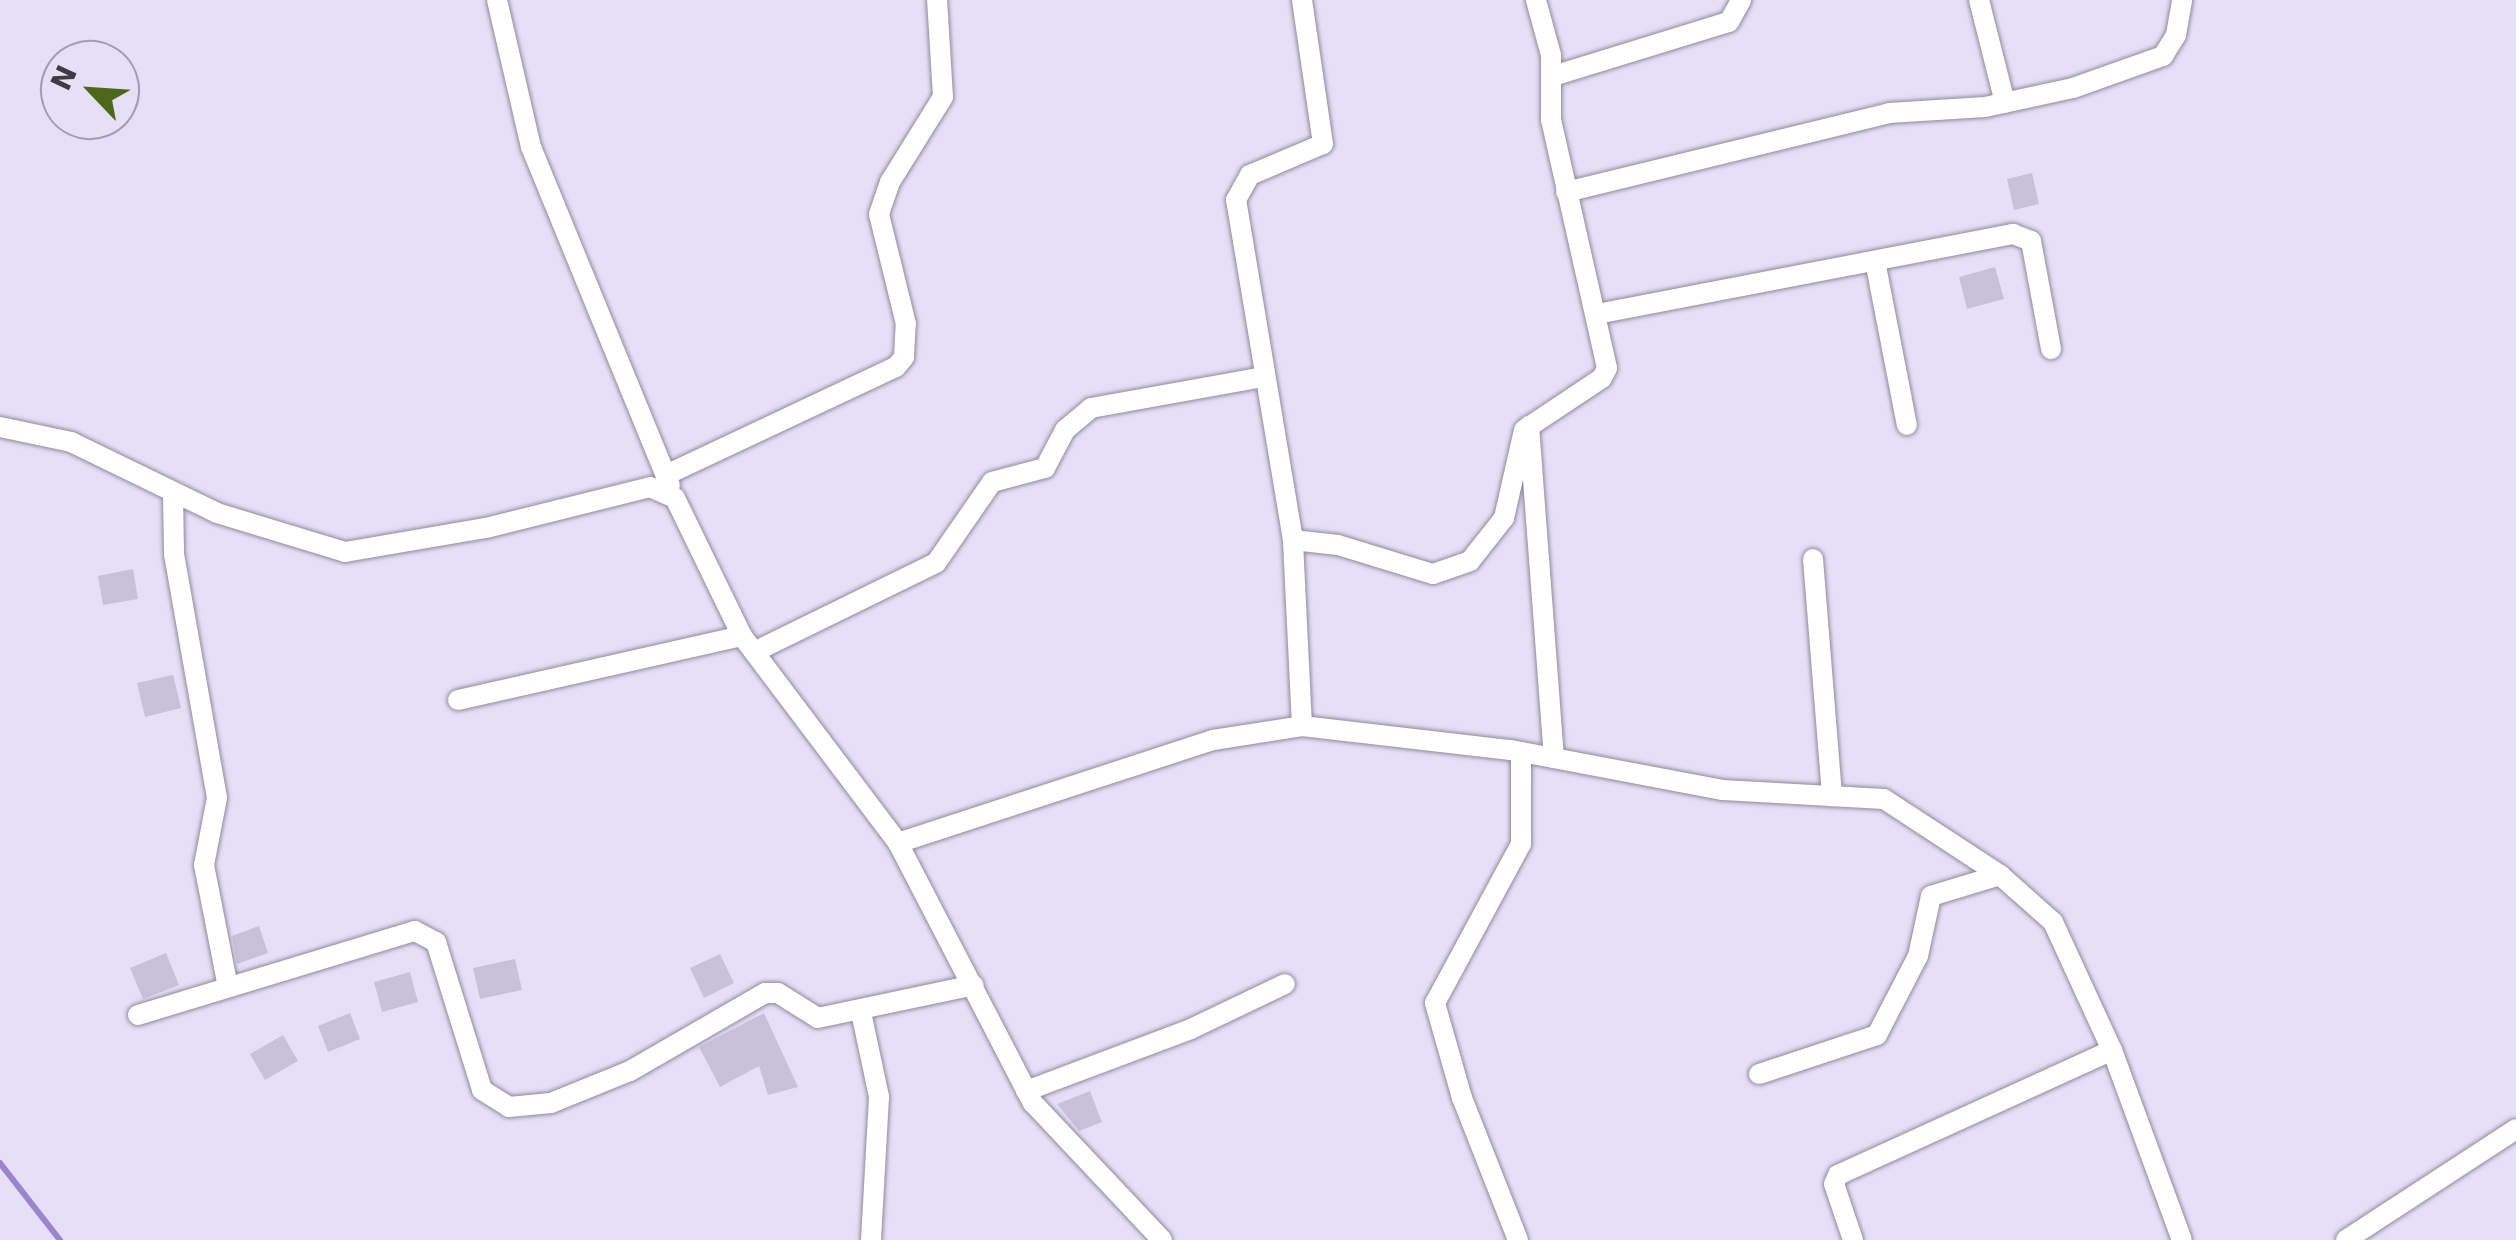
<!DOCTYPE html>
<html>
<head>
<meta charset="utf-8">
<style>
	body { margin:0 }
	#map { position:relative; width:2516px; height:1240px; overflow:hidden; background:#e6e0f7; font-family:"DejaVu Sans",sans-serif }
	div>[style] { position:absolute }
	.stream>* { height:6px; margin:-3px; padding:0 3px; transform-origin:3px; border-radius:3px; background:#9b86cc }
	.building>* { inset:0; background:#c8c2d9 }
	.roads { filter:drop-shadow(0 0 2px #8f899f) drop-shadow(0 0 2px #8f899f) }
	.minor>* { height:20px; margin:-10px; padding:0 10px; transform-origin:10px; border-radius:10px; background:#fff }
	span { translate:-50% -50%; white-space:nowrap; text-align:center; line-height:1.15; -webkit-text-stroke:8px #e6e0f7; paint-order:stroke }
	.north { position:absolute; left:40px; top:40px; width:100px; height:100px; box-sizing:border-box; background:#e6e0f7; border:2px solid #a39eaf; border-radius:50%; rotate:295deg; font-size:28px; font-weight:700; line-height:40px; text-align:center; color:#3e3b44 }
	.north::after { content:''; display:block; margin:auto; width:35px; height:45px; background:#4d681a; clip-path:polygon(50% 0,100% 100%,50% 72%,0 100%) }
</style>
</head>
<body>
<div id="map">
	<div class="stream">
		<div style="left:0;top:1163px;width:98px;rotate:52.1deg"></div>
	</div>
	<div class="building">
		<div style="clip-path:polygon(2032px 173px,2039px 204px,2014px 210px,2007px 179px)"></div>
		<div style="clip-path:polygon(1995px 267px,2004px 299px,1967px 309px,1959px 277px)"></div>
		<div style="clip-path:polygon(133px 569px,138px 599px,103px 605px,98px 576px)"></div>
		<div style="clip-path:polygon(173px 675px,181px 708px,145px 717px,137px 683px)"></div>
		<div style="clip-path:polygon(259px 926px,268px 953px,237px 964px,232px 936px)"></div>
		<div style="clip-path:polygon(166px 953px,179px 985px,143px 999px,130px 968px)"></div>
		<div style="clip-path:polygon(720px 954px,734px 983px,704px 998px,690px 968px)"></div>
		<div style="clip-path:polygon(515px 959px,522px 990px,480px 999px,473px 968px)"></div>
		<div style="clip-path:polygon(410px 972px,418px 1002px,382px 1012px,374px 982px)"></div>
		<div style="clip-path:polygon(350px 1013px,360px 1039px,328px 1052px,318px 1026px)"></div>
		<div style="clip-path:polygon(764px 1013px,798px 1087px,768px 1095px,759px 1066px,720px 1087px,699px 1047px)"></div>
		<div style="clip-path:polygon(283px 1035px,298px 1061px,265px 1080px,250px 1054px)"></div>
		<div style="clip-path:polygon(1090px 1091px,1102px 1122px,1079px 1131px,1057px 1104px)"></div>
	</div>
	<div class="roads">
		<div class="minor">
			<div style="left:497px;top:0;width:151px;rotate:77deg"></div>
			<div style="left:531px;top:147px;width:366px;rotate:67.7deg"></div>
			<div style="left:1979px;top:0;width:106px;rotate:75.8deg"></div>
			<div style="left:1553px;top:76px;width:184px;rotate:-17.1deg"></div>
			<div style="left:1729px;top:22px;width:25px;rotate:-61deg"></div>
			<div style="left:1566px;top:192px;width:333px;rotate:-13.7deg"></div>
			<div style="left:1889px;top:113px;width:96px;rotate:-3.6deg"></div>
			<div style="left:1985px;top:107px;width:90px;rotate:-12.2deg"></div>
			<div style="left:2073px;top:88px;width:96px;rotate:-19.6deg"></div>
			<div style="left:2163px;top:56px;width:25px;rotate:-58deg"></div>
			<div style="left:2176px;top:35px;width:36px;rotate:-80deg"></div>
			<div style="left:1875px;top:261px;width:167px;rotate:79deg"></div>
			<div style="left:1597px;top:314px;width:424px;rotate:-10.9deg"></div>
			<div style="left:2013px;top:234px;width:19px;rotate:21deg"></div>
			<div style="left:2031px;top:241px;width:110px;rotate:79.5deg"></div>
			<div style="left:1529px;top:426px;width:333px;rotate:85.7deg"></div>
			<div style="left:0;top:427px;width:73px;rotate:11.9deg"></div>
			<div style="left:71px;top:442px;width:162px;rotate:25.9deg"></div>
			<div style="left:217px;top:513px;width:134px;rotate:16.9deg"></div>
			<div style="left:345px;top:552px;width:143px;rotate:-9.7deg"></div>
			<div style="left:486px;top:528px;width:169px;rotate:-14deg"></div>
			<div style="left:650px;top:487px;width:27px;rotate:24deg"></div>
			<div style="left:675px;top:498px;width:153px;rotate:64.1deg"></div>
			<div style="left:742px;top:636px;width:259px;rotate:53deg"></div>
			<div style="left:898px;top:843px;width:293px;rotate:62.6deg"></div>
			<div style="left:1033px;top:1103px;width:188px;rotate:46.7deg"></div>
			<div style="left:666px;top:475px;width:254px;rotate:-25.2deg"></div>
			<div style="left:896px;top:367px;width:13px;rotate:-51deg"></div>
			<div style="left:904px;top:357px;width:33px;rotate:-87deg"></div>
			<div style="left:906px;top:324px;width:113px;rotate:-103.8deg"></div>
			<div style="left:879px;top:214px;width:34px;rotate:-71deg"></div>
			<div style="left:890px;top:182px;width:100px;rotate:-58.1deg"></div>
			<div style="left:943px;top:97px;width:97px;rotate:-93.5deg"></div>
			<div style="left:173px;top:494px;width:60px;rotate:89deg"></div>
			<div style="left:174px;top:554px;width:248px;rotate:80deg"></div>
			<div style="left:217px;top:798px;width:68px;rotate:101deg"></div>
			<div style="left:204px;top:865px;width:124px;rotate:78.9deg"></div>
			<div style="left:1293px;top:540px;width:45px;rotate:6.3deg"></div>
			<div style="left:1338px;top:545px;width:99px;rotate:17deg"></div>
			<div style="left:1433px;top:574px;width:39px;rotate:-19deg"></div>
			<div style="left:1470px;top:561px;width:55px;rotate:-51.7deg"></div>
			<div style="left:1504px;top:518px;width:90px;rotate:-77.2deg"></div>
			<div style="left:1524px;top:430px;width:94px;rotate:-33.7deg"></div>
			<div style="left:1602px;top:378px;width:11px;rotate:-63deg"></div>
			<div style="left:1607px;top:368px;width:254px;rotate:-102.7deg"></div>
			<div style="left:1551px;top:120px;width:65px;rotate:-90deg"></div>
			<div style="left:1551px;top:55px;width:57px;rotate:-105.3deg"></div>
			<div style="left:1813px;top:559px;width:238px;rotate:85.4deg"></div>
			<div style="left:754px;top:652px;width:203px;rotate:-26.1deg"></div>
			<div style="left:936px;top:563px;width:98px;rotate:-55.3deg"></div>
			<div style="left:992px;top:482px;width:55px;rotate:-14.8deg"></div>
			<div style="left:1045px;top:468px;width:43px;rotate:-62.2deg"></div>
			<div style="left:1065px;top:430px;width:34px;rotate:-40deg"></div>
			<div style="left:1091px;top:408px;width:175px;rotate:-10.2deg"></div>
			<div style="left:458px;top:700px;width:291px;rotate:-12.7deg"></div>
			<div style="left:1302px;top:726px;width:186px;rotate:-92.8deg"></div>
			<div style="left:1293px;top:540px;width:345px;rotate:-99.5deg"></div>
			<div style="left:1236px;top:200px;width:29px;rotate:-61deg"></div>
			<div style="left:1250px;top:175px;width:79px;rotate:-23deg"></div>
			<div style="left:1323px;top:144px;width:146px;rotate:-98.3deg"></div>
			<div style="left:898px;top:843px;width:331px;rotate:-18.1deg"></div>
			<div style="left:1213px;top:740px;width:90px;rotate:-8.9deg"></div>
			<div style="left:1302px;top:726px;width:210px;rotate:6.6deg"></div>
			<div style="left:1511px;top:750px;width:216px;rotate:10.7deg"></div>
			<div style="left:1723px;top:790px;width:161px;rotate:3.2deg"></div>
			<div style="left:1884px;top:799px;width:139px;rotate:33.2deg"></div>
			<div style="left:2000px;top:875px;width:71px;rotate:41.6deg"></div>
			<div style="left:2053px;top:922px;width:141px;rotate:65.3deg"></div>
			<div style="left:2112px;top:1050px;width:202px;rotate:69.8deg"></div>
			<div style="left:861px;top:1012px;width:87px;rotate:78deg"></div>
			<div style="left:879px;top:1097px;width:143px;rotate:93.2deg"></div>
			<div style="left:138px;top:1015px;width:289px;rotate:-16.9deg"></div>
			<div style="left:415px;top:931px;width:24px;rotate:28deg"></div>
			<div style="left:436px;top:942px;width:155px;rotate:72.7deg"></div>
			<div style="left:482px;top:1090px;width:32px;rotate:32deg"></div>
			<div style="left:509px;top:1107px;width:42px;rotate:-5.4deg"></div>
			<div style="left:551px;top:1103px;width:85px;rotate:-22.1deg"></div>
			<div style="left:630px;top:1071px;width:156px;rotate:-30deg"></div>
			<div style="left:765px;top:993px;width:13px"></div>
			<div style="left:778px;top:993px;width:47px;rotate:32deg"></div>
			<div style="left:818px;top:1018px;width:159px;rotate:-11.9deg"></div>
			<div style="left:1759px;top:1074px;width:124px;rotate:-18.3deg"></div>
			<div style="left:1877px;top:1035px;width:89px;rotate:-62.6deg"></div>
			<div style="left:1918px;top:956px;width:61px;rotate:-77.8deg"></div>
			<div style="left:1931px;top:896px;width:72px;rotate:-16.9deg"></div>
			<div style="left:1026px;top:1091px;width:176px;rotate:-20.6deg"></div>
			<div style="left:1191px;top:1029px;width:104px;rotate:-25.6deg"></div>
			<div style="left:1518px;top:1240px;width:153px;rotate:-111.5deg"></div>
			<div style="left:1462px;top:1098px;width:99px;rotate:-105.9deg"></div>
			<div style="left:1435px;top:1003px;width:181px;rotate:-61.6deg"></div>
			<div style="left:1521px;top:844px;width:92px;rotate:-90deg"></div>
			<div style="left:1853px;top:1240px;width:59px;rotate:-108.7deg"></div>
			<div style="left:1834px;top:1184px;width:10px;rotate:-66deg"></div>
			<div style="left:1838px;top:1175px;width:301px;rotate:-24.5deg"></div>
			<div style="left:2346px;top:1240px;width:203px;rotate:-33.1deg"></div>
		</div>
	</div>
	<div class="north">N</div>
</div>
</body>
</html>
